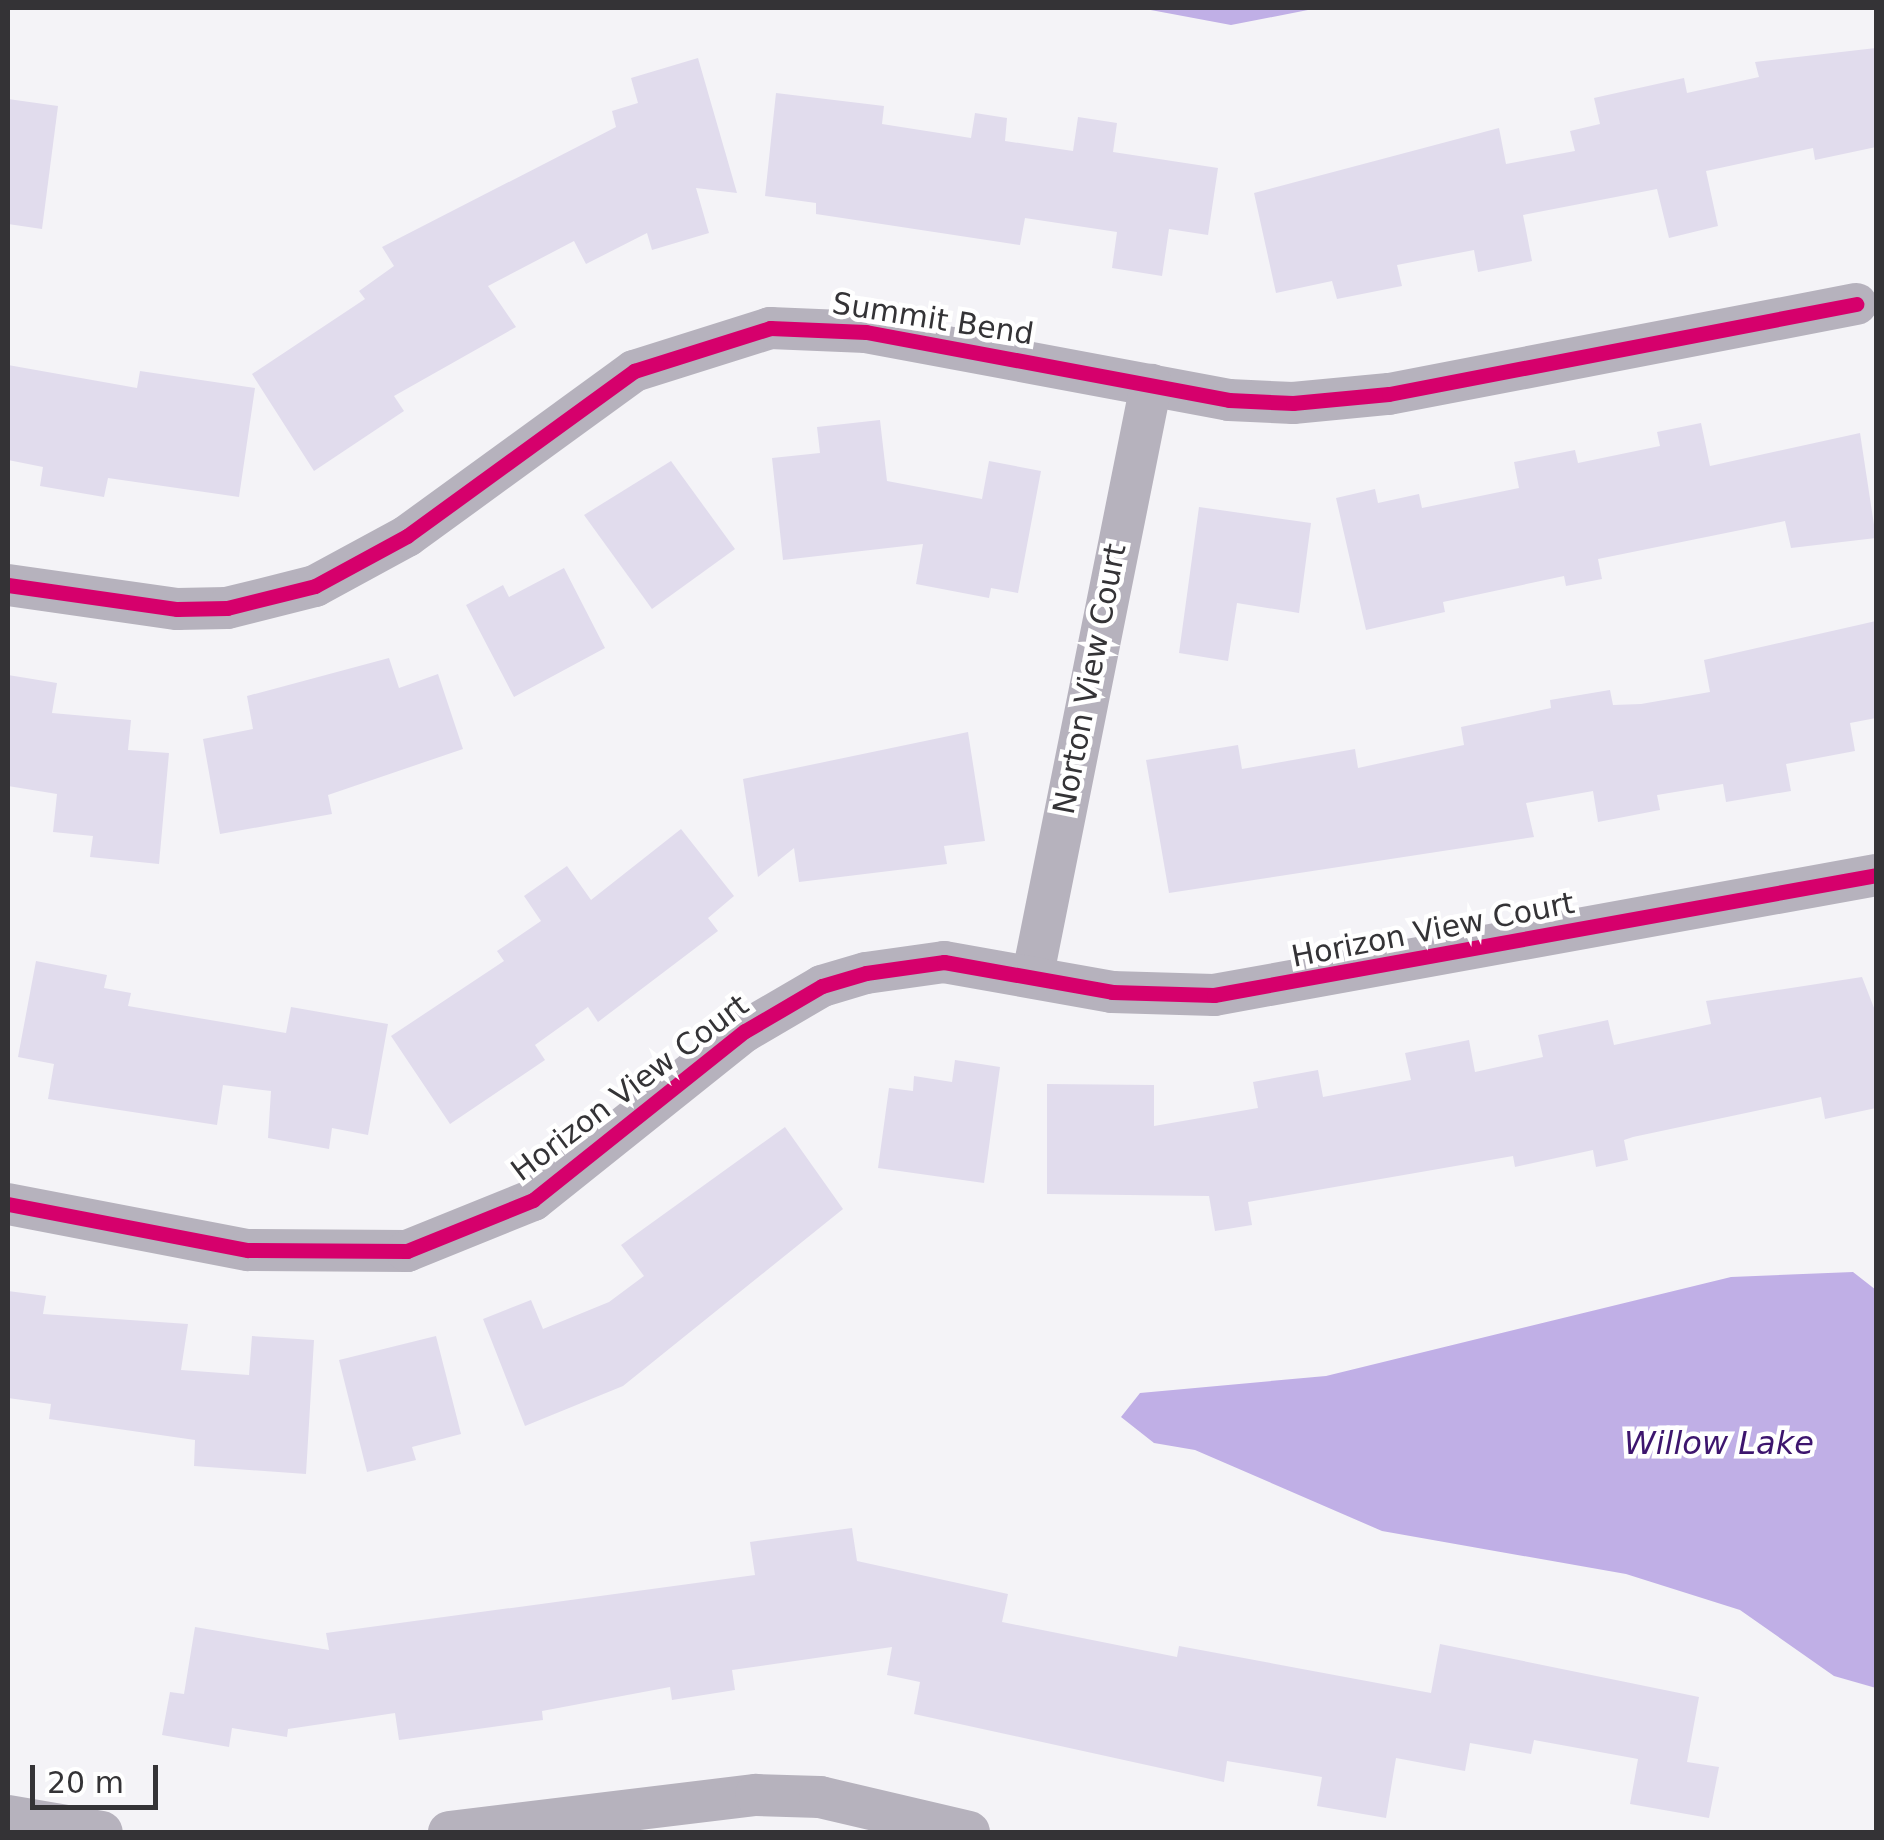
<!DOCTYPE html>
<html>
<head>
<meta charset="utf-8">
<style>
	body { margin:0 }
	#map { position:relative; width:1884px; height:1840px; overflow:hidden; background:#f4f3f7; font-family:"DejaVu Sans",sans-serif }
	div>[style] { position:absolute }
	.water>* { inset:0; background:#c0afe6 }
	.building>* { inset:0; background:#e1dced }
	.street>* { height:42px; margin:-21px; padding:0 21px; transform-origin:21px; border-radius:21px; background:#b6b2bd }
	.cycleway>* { height:15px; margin:-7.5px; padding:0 7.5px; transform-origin:7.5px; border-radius:7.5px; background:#d6006c }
	span { translate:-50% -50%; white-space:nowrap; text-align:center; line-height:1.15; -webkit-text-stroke:9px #fff; paint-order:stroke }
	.street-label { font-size:30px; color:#343336 }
	.water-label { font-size:32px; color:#3d156e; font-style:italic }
	.frame { position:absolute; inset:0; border:10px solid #343336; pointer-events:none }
	.scale { position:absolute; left:30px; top:1765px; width:128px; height:45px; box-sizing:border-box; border:5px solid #343336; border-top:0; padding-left:12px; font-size:30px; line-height:35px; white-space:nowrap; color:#343336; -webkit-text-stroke:8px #fff; paint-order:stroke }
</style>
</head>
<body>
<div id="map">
	<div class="water">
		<div style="clip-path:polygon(1140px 8px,1318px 8px,1231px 25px)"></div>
		<div style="clip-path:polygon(1853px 1272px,1876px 1290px,1876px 1688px,1834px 1676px,1740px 1610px,1626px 1574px,1382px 1531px,1195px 1450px,1154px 1443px,1121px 1417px,1140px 1393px,1326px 1376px,1731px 1277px)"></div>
	</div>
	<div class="building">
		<div style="clip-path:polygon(1876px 48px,1876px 147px,1815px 160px,1813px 148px,1706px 171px,1718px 226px,1669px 238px,1657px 189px,1523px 215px,1532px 261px,1478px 272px,1474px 250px,1397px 265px,1402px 286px,1337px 299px,1332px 281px,1276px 293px,1254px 193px,1499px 128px,1506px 164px,1575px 151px,1570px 131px,1600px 124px,1594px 98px,1684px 78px,1687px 93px,1759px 77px,1755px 62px)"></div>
		<div style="clip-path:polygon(698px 58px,737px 193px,696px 188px,709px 233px,652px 250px,647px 233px,586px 264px,574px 241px,488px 286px,516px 327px,394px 396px,404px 411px,314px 471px,252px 374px,365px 299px,359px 291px,394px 266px,382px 247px,616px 127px,612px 111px,638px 103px,631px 78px)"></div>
		<div style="clip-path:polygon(776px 93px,884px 106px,882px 124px,971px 138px,975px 113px,1007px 118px,1005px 141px,1073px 151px,1078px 117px,1117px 123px,1113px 152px,1218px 168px,1208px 235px,1169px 229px,1162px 276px,1112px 268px,1117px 232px,1025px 218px,1020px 245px,816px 214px,816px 203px,765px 196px)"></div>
		<div style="clip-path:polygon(8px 99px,58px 106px,42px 229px,8px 224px)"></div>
		<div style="clip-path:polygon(8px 365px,137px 388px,140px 371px,255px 388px,239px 497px,108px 478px,104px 497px,40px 486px,43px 467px,8px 460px)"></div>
		<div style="clip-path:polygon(880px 420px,887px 481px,982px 499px,989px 461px,1041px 471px,1018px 593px,991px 588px,989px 598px,916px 584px,923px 544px,783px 560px,772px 458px,820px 453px,817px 427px)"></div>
		<div style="clip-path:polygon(1701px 423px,1710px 466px,1860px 433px,1876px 538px,1791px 548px,1785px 521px,1598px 559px,1602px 579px,1566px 586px,1564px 576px,1443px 602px,1445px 612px,1366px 630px,1336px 498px,1375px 489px,1378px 503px,1419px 494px,1422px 508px,1519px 488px,1514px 462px,1575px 450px,1578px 463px,1660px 446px,1657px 432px)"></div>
		<div style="clip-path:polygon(671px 461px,735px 549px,652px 609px,584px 515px)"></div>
		<div style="clip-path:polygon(1199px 507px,1311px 523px,1299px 613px,1237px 603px,1228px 661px,1179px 653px)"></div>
		<div style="clip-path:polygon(564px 568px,605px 648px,514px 697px,466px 605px,503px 585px,509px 597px)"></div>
		<div style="clip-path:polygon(1876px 621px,1876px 718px,1850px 723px,1855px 751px,1786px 764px,1791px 791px,1726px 802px,1723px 784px,1657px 795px,1660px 810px,1598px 822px,1593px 791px,1526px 803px,1534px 837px,1169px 893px,1146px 760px,1238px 745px,1242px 769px,1355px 749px,1358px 768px,1464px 745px,1461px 727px,1551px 708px,1550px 700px,1610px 690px,1613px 705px,1641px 704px,1710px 692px,1704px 660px)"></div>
		<div style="clip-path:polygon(389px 658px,399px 688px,438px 674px,463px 749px,328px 795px,332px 814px,220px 834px,203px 739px,253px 729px,247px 696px)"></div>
		<div style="clip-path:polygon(8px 675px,57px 683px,52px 713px,131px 720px,128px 750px,169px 753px,159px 864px,90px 857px,93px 836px,53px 832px,57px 794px,8px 786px)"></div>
		<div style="clip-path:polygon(968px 732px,985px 841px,944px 846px,947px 864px,799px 882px,794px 848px,758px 877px,743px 779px)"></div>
		<div style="clip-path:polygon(681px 829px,734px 896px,708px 918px,718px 931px,598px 1022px,588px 1007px,535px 1045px,545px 1060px,450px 1124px,391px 1036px,504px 961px,497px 951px,541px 921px,524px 896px,567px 866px,591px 900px)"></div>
		<div style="clip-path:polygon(36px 961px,107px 975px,104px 988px,131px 993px,128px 1006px,286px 1033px,291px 1007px,388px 1024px,368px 1135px,332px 1128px,329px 1149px,268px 1138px,271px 1091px,223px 1085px,217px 1125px,48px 1099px,54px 1064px,18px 1057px)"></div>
		<div style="clip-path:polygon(1862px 977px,1876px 1013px,1876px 1108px,1825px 1119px,1821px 1097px,1633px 1137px,1624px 1140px,1628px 1160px,1596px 1167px,1593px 1150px,1515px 1167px,1513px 1156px,1248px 1202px,1252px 1225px,1215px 1231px,1209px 1196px,1047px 1194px,1047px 1084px,1154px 1085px,1154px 1126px,1258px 1108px,1253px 1082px,1318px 1070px,1323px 1097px,1411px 1080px,1405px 1053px,1469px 1040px,1475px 1072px,1543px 1057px,1538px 1035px,1608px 1020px,1614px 1045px,1711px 1024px,1706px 1001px)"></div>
		<div style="clip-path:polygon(955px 1060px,1000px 1067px,984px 1183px,878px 1168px,889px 1088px,913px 1091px,914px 1076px,952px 1082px)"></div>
		<div style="clip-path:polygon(785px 1127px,843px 1209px,623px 1386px,525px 1426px,483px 1319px,531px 1300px,543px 1329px,609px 1302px,644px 1276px,621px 1245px)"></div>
		<div style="clip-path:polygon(8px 1291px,46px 1296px,43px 1314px,188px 1324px,181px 1370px,249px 1375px,252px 1336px,314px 1340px,306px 1474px,194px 1466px,195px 1440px,49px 1419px,51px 1404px,8px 1398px)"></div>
		<div style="clip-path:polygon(436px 1336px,461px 1434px,412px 1447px,416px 1460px,367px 1472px,339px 1360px)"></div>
		<div style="clip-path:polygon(852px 1528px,857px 1561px,1008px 1594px,1002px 1622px,1177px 1657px,1179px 1646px,1431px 1693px,1440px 1644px,1699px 1697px,1687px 1762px,1719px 1767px,1709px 1818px,1630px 1804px,1638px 1759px,1534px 1740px,1531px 1754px,1470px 1743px,1465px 1771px,1396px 1758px,1386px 1818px,1317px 1806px,1322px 1777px,1227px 1761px,1224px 1782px,914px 1714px,920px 1682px,887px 1675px,892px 1647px,732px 1670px,735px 1690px,672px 1700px,670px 1687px,542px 1711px,543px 1720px,399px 1740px,395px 1713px,288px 1729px,287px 1737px,232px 1728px,229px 1747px,162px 1735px,170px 1692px,184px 1694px,195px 1627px,329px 1650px,326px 1633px,755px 1575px,750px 1542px)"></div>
	</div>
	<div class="street">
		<div style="left:8px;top:585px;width:171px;rotate:8.1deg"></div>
		<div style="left:177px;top:609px;width:50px;rotate:-1.1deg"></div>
		<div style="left:227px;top:608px;width:91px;rotate:-14deg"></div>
		<div style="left:315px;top:586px;width:105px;rotate:-28.5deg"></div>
		<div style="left:407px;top:536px;width:281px;rotate:-36deg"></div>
		<div style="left:634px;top:371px;width:143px;rotate:-17.5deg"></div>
		<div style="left:770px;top:328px;width:96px;rotate:2.4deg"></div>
		<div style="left:866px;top:332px;width:369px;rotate:10.6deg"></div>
		<div style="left:1229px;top:400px;width:64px;rotate:2.7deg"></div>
		<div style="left:1293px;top:403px;width:96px;rotate:-5.4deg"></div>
		<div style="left:1389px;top:394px;width:476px;rotate:-10.9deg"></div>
		<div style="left:1033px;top:974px;width:601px;rotate:-78.67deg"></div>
		<div style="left:8px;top:1204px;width:244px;rotate:10.9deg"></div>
		<div style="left:248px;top:1250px;width:159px;rotate:0.4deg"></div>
		<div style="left:407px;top:1251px;width:136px;rotate:-22deg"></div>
		<div style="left:533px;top:1200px;width:271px;rotate:-38.6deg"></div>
		<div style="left:745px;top:1031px;width:89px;rotate:-30.3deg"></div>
		<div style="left:822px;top:986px;width:46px;rotate:-16.5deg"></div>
		<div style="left:866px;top:973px;width:79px;rotate:-8deg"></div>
		<div style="left:944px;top:962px;width:171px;rotate:10.1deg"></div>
		<div style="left:1112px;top:992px;width:102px;rotate:1.7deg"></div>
		<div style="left:1214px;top:995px;width:673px;rotate:-10.27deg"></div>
		<div style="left:8px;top:1816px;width:95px;rotate:9.7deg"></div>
		<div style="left:449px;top:1832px;width:309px;rotate:-6.9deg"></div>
		<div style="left:756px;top:1795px;width:64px;rotate:1.8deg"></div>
		<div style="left:820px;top:1797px;width:153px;rotate:13.2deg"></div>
	</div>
	<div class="cycleway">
		<div style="left:8px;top:585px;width:171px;rotate:8.1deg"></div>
		<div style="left:177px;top:609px;width:50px;rotate:-1.1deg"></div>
		<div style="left:227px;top:608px;width:91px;rotate:-14deg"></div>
		<div style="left:315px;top:586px;width:105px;rotate:-28.5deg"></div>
		<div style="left:407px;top:536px;width:281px;rotate:-36deg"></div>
		<div style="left:634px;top:371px;width:143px;rotate:-17.5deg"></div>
		<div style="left:770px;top:328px;width:96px;rotate:2.4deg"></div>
		<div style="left:866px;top:332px;width:369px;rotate:10.6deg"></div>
		<div style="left:1229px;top:400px;width:64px;rotate:2.7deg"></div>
		<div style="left:1293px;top:403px;width:96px;rotate:-5.4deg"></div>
		<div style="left:1389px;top:394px;width:476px;rotate:-10.9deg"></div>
		<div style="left:8px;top:1204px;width:244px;rotate:10.9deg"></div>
		<div style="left:248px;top:1250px;width:159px;rotate:0.4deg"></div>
		<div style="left:407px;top:1251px;width:136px;rotate:-22deg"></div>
		<div style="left:533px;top:1200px;width:271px;rotate:-38.6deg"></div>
		<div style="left:745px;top:1031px;width:89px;rotate:-30.3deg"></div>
		<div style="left:822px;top:986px;width:46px;rotate:-16.5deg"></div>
		<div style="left:866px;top:973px;width:79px;rotate:-8deg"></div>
		<div style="left:944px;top:962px;width:171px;rotate:10.1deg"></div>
		<div style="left:1112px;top:992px;width:102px;rotate:1.7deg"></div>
		<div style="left:1214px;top:995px;width:673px;rotate:-10.27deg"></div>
	</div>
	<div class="street-label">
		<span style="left:933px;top:319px;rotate:9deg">Summit Bend</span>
		<span style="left:1090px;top:679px;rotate:-79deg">Norton View Court</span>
		<span style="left:1433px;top:930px;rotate:-11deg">Horizon View Court</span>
		<span style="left:630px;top:1088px;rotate:-37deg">Horizon View Court</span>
	</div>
	<div class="water-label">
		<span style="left:1719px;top:1443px">Willow Lake</span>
	</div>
	<div class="frame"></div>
	<div class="scale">20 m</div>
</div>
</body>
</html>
